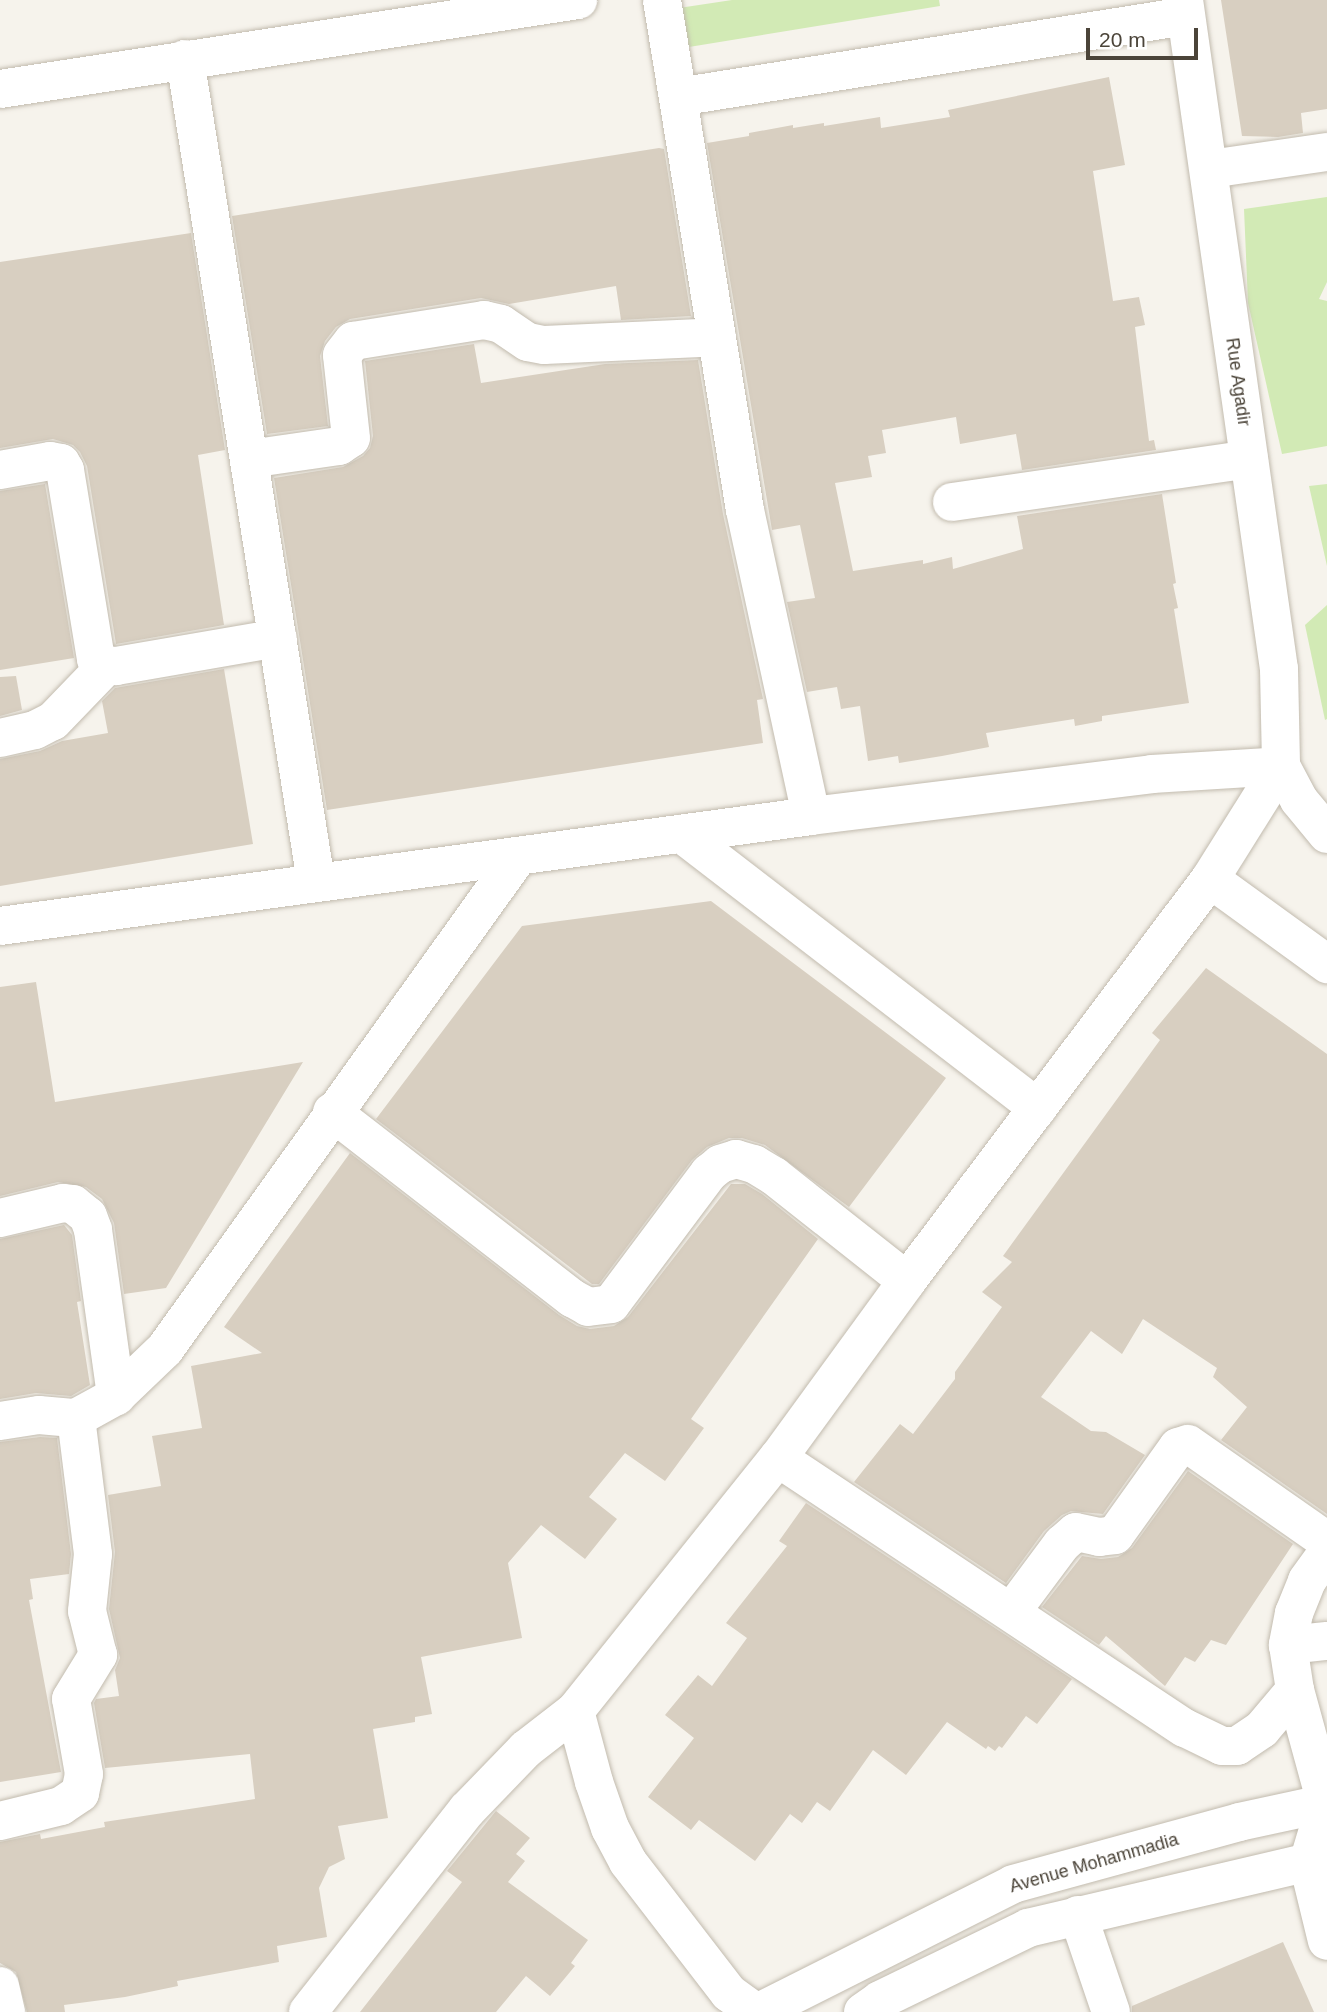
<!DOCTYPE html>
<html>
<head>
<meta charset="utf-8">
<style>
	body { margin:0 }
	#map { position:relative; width:1327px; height:2012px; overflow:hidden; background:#f6f3ec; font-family:Helvetica,sans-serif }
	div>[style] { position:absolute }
	.green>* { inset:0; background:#d2eab5 }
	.building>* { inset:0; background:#d8cfc1 }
	.roads { filter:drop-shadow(0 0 2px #c2bbae) drop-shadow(0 0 2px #c2bbae) }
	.minor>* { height:38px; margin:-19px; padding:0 19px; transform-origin:19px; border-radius:19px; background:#fff }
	span { translate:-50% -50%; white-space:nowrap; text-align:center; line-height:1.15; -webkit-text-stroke:7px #fff; paint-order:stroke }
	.street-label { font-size:18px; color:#4b4439 }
	.scale { position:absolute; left:1086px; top:28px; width:112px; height:32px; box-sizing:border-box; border:4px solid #4b4439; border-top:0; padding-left:9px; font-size:21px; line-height:24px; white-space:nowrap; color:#4b4439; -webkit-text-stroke:5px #fff; paint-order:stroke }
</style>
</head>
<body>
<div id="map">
	<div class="green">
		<div style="clip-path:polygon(732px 0,939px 0,940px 6px,689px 47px,679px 8px)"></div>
		<div style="clip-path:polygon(1327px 197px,1327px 282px,1319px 299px,1327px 301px,1327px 446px,1282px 454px,1248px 303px,1244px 209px)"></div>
		<div style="clip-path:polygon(1327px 484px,1327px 566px,1309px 486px)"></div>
		<div style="clip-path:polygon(1327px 605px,1327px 719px,1325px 720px,1305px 625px)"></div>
	</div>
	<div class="building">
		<div style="clip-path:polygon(1221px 0,1327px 0,1327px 109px,1301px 113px,1303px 133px,1278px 137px,1242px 136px)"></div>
		<div style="clip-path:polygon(1109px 77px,1125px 165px,1093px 171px,1113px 301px,1139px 297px,1145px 325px,1135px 327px,1149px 441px,1154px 440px,1156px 450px,1022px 470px,1016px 434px,960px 444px,956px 417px,882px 430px,886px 453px,868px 456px,872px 477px,835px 483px,853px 571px,923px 560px,923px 564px,952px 557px,953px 569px,1023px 549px,1017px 516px,1162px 494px,1176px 583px,1173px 584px,1178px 608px,1174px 609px,1189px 703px,1102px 716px,1102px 721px,1075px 726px,1074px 719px,986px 733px,989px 747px,942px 756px,899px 763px,898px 756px,868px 761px,860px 706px,841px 709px,837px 687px,807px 692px,787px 602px,815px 598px,800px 525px,772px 530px,707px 143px,749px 136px,749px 133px,793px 125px,793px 128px,824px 123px,824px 126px,880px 117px,881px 128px,950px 117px,948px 110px)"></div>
		<div style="clip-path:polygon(659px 148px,664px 149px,691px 316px,621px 320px,616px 286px,509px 304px,481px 298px,350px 319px,336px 327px,325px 341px,320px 356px,328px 426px,267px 434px,232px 216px)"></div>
		<div style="clip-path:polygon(191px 233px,225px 450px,198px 455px,224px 625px,116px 644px,87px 466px,80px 452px,73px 445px,53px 439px,0 448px,0 262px)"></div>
		<div style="clip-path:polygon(474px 344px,481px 383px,605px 364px,698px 360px,723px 514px,763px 699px,757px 700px,763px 743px,327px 810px,274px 478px,343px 467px,363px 456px,370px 448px,373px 436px,365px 361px)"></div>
		<div style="clip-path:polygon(45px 484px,74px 658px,0 670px,0 491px)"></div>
		<div style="clip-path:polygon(224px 669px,253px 844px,0 886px,0 759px,40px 751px,62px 741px,108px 733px,102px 701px,115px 688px)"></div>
		<div style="clip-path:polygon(16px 676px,22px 710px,0 716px,0 677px)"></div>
		<div style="clip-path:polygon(711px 901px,946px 1078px,849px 1207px,765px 1145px,742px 1138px,729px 1138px,707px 1147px,692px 1160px,599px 1284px,592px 1284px,376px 1119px,522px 926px)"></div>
		<div style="clip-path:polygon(1206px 968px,1327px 1054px,1327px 1514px,1221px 1440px,1247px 1407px,1213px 1377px,1217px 1368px,1143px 1319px,1122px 1354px,1091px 1331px,1041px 1397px,1091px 1431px,1106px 1432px,1145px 1455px,1103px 1514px,1071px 1511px,1062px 1515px,1044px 1531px,1006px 1583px,854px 1482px,900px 1424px,913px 1434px,955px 1379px,955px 1372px,1002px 1307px,982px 1292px,1012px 1262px,1003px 1256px,1160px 1040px,1152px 1033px)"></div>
		<div style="clip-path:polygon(36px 982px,55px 1102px,303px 1062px,166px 1288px,124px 1294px,114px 1223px,102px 1199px,86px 1187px,58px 1182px,0 1196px,0 987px)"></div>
		<div style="clip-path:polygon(350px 1153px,559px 1315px,577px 1326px,590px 1329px,614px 1326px,628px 1317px,731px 1184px,745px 1184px,762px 1194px,818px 1239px,691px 1419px,704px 1428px,665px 1481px,625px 1453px,589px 1497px,617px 1519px,585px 1559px,541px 1525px,508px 1563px,522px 1638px,421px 1657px,432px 1714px,415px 1717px,415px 1722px,373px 1729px,388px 1818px,338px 1826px,345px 1859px,329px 1867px,319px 1888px,327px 1937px,277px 1946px,279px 1962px,177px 1981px,178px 1986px,125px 1997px,64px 2005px,65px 2012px,27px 2012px,16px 1972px,0 1963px,0 1842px,40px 1834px,41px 1839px,105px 1827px,104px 1822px,255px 1799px,250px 1754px,105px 1768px,94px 1703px,96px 1699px,119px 1696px,115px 1670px,120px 1658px,109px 1609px,115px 1552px,108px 1495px,161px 1486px,152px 1436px,202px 1428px,191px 1366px,262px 1353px,224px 1327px)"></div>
		<div style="clip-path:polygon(64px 1225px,72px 1235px,81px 1301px,77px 1302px,90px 1385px,71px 1396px,36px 1393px,0 1399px,0 1239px)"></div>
		<div style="clip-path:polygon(40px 1437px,57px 1438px,71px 1554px,69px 1574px,30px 1579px,33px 1599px,29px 1600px,61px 1772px,0 1782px,0 1442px)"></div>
		<div style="clip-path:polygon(1188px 1471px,1293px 1544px,1226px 1645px,1211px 1640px,1195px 1662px,1185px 1657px,1165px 1686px,1106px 1636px,1099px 1645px,1042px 1607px,1082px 1556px,1101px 1559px,1118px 1557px,1132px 1548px)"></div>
		<div style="clip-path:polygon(806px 1503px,1072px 1679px,1037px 1724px,1026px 1716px,1002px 1748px,999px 1746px,995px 1751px,988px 1746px,986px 1749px,947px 1722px,906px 1775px,873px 1750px,830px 1811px,817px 1802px,802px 1823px,790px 1814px,755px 1861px,699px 1820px,691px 1830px,648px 1797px,694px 1738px,665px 1715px,698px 1675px,712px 1686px,747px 1638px,726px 1623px,787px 1546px,779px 1541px)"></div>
		<div style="clip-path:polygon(496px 1811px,530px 1838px,516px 1854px,525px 1861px,508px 1882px,588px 1940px,571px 1963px,575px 1966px,550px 1996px,526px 1976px,496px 2012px,360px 2012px,462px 1882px,447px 1871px)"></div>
		<div style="clip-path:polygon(1283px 1942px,1314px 2012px,1132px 2012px,1132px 2006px)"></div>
	</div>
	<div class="roads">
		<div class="minor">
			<div style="left:662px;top:0;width:517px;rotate:80.76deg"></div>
			<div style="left:745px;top:510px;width:313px;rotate:77.8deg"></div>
			<div style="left:1184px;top:0;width:676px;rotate:81.92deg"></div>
			<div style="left:1279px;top:669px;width:97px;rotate:88.8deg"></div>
			<div style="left:1281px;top:766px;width:38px;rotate:62deg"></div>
			<div style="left:1299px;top:800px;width:44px;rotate:50.5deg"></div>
			<div style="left:185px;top:59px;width:832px;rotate:80.95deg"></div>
			<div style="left:0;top:89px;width:585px;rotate:-8.75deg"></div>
			<div style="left:678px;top:97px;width:514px;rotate:-9.06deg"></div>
			<div style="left:1210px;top:169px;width:118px;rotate:-8.3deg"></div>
			<div style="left:249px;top:459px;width:91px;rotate:-8.2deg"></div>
			<div style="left:339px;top:446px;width:14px;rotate:-34deg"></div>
			<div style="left:351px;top:438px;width:83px;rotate:-96.2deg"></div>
			<div style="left:342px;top:355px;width:18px;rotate:-52deg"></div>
			<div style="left:353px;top:341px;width:133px;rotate:-9.1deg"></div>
			<div style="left:484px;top:320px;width:17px;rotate:13deg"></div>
			<div style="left:501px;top:324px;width:32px;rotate:34deg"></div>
			<div style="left:528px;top:342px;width:16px;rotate:11deg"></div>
			<div style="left:544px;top:345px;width:173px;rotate:-2.6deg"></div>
			<div style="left:0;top:470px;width:51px;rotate:-10.2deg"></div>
			<div style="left:50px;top:461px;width:11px;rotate:10deg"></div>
			<div style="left:61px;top:463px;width:8px;rotate:60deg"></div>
			<div style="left:65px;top:470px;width:192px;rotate:80.7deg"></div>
			<div style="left:96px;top:659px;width:6px;rotate:59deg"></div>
			<div style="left:99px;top:664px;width:17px;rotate:7deg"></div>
			<div style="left:116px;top:666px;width:164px;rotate:-9.8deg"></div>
			<div style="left:952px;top:502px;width:300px;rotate:-8.2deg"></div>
			<div style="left:0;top:738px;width:36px;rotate:-13deg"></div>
			<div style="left:35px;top:730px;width:20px;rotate:-27deg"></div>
			<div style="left:53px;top:721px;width:75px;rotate:-46.1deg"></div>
			<div style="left:682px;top:834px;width:449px;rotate:37.6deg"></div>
			<div style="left:1210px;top:879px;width:145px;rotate:36deg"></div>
			<div style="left:0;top:926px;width:818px;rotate:-7.72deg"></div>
			<div style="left:811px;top:816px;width:344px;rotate:-7deg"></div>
			<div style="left:1152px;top:774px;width:129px;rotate:-3.5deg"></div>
			<div style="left:332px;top:1112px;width:304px;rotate:37.8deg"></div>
			<div style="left:572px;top:1298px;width:18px;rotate:29deg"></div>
			<div style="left:588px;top:1307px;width:23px;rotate:-7deg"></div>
			<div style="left:611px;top:1304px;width:164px;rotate:-53.2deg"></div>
			<div style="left:709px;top:1173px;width:14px;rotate:-39deg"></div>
			<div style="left:720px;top:1164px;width:17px;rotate:-17deg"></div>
			<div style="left:736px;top:1159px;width:19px;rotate:16deg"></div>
			<div style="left:754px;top:1164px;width:23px;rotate:31deg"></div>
			<div style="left:774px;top:1176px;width:169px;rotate:38.3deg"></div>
			<div style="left:0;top:1218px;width:65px;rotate:-13.4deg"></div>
			<div style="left:63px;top:1203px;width:10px;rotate:6deg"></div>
			<div style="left:73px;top:1204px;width:19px;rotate:39deg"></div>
			<div style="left:88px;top:1216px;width:15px;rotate:70deg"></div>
			<div style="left:93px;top:1230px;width:168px;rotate:82.1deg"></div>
			<div style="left:0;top:1421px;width:39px;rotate:-9deg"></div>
			<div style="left:39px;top:1415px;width:37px;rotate:5deg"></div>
			<div style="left:76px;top:1418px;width:46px;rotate:-28.8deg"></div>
			<div style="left:116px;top:1396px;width:68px;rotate:-43.8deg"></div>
			<div style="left:165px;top:1349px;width:604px;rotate:-54.36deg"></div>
			<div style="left:778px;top:1458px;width:488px;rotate:33.6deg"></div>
			<div style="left:1185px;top:1728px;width:41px;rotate:25.9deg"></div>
			<div style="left:1222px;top:1746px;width:15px"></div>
			<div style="left:1237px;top:1746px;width:30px;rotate:-34deg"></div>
			<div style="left:1262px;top:1729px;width:51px;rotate:-49.8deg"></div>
			<div style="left:1327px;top:1553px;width:34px;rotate:126deg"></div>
			<div style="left:1307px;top:1581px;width:35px;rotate:112deg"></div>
			<div style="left:1294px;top:1613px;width:33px;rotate:101deg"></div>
			<div style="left:1288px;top:1645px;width:46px;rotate:81.2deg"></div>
			<div style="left:1295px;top:1690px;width:117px;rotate:74.7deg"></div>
			<div style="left:1326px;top:1803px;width:63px;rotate:106.7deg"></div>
			<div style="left:1308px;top:1863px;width:80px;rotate:76.3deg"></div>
			<div style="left:1012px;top:1611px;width:84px;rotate:-53.3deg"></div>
			<div style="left:1062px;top:1544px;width:18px;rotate:-41deg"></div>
			<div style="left:1076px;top:1532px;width:24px;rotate:12deg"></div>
			<div style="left:1099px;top:1537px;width:16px;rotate:-7deg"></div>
			<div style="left:1115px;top:1535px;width:108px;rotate:-54.4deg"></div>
			<div style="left:1178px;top:1447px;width:10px;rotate:-17deg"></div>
			<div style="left:1188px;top:1444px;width:169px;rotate:34.9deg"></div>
			<div style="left:1288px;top:1645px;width:39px;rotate:-6deg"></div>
			<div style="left:575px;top:1711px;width:73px;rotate:75deg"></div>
			<div style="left:594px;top:1782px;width:49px;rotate:70.8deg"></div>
			<div style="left:610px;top:1828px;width:38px;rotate:62deg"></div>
			<div style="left:628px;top:1862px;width:165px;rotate:52.4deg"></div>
			<div style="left:729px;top:1993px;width:32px;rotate:36deg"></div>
			<div style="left:0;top:1821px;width:63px;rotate:-13.8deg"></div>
			<div style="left:61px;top:1806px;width:23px;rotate:-34deg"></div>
			<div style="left:80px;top:1793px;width:19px;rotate:-78deg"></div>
			<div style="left:84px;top:1774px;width:76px;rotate:-99.8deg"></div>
			<div style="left:71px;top:1699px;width:52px;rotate:-58.5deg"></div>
			<div style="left:98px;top:1655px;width:45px;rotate:-104deg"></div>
			<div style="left:87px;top:1611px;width:57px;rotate:-84deg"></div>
			<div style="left:93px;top:1554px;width:137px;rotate:-97.1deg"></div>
			<div style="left:1078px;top:1915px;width:102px;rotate:71.2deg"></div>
			<div style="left:0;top:1986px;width:27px;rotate:77deg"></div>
			<div style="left:308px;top:2012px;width:257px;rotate:-51.8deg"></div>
			<div style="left:467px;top:1810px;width:85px;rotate:-46deg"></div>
			<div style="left:526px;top:1749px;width:62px;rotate:-37.8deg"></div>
			<div style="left:575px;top:1711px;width:324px;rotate:-51.3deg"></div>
			<div style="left:778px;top:1458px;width:219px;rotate:-53.9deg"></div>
			<div style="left:907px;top:1281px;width:503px;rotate:-52.99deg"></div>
			<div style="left:1210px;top:879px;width:133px;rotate:-57.9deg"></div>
			<div style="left:759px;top:2012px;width:284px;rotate:-26.7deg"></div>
			<div style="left:1013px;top:1884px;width:234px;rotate:-15.3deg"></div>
			<div style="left:1239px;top:1822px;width:90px;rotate:-12.2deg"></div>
			<div style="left:863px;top:2012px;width:21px;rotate:-35deg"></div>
			<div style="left:880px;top:2000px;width:165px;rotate:-25.9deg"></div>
			<div style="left:1028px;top:1928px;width:307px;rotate:-13.2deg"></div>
		</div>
	</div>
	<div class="street-label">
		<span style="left:1238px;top:382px;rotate:82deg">Rue Agadir</span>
		<span style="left:1094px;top:1863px;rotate:-16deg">Avenue Mohammadia</span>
	</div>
	<div class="scale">20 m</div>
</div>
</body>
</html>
